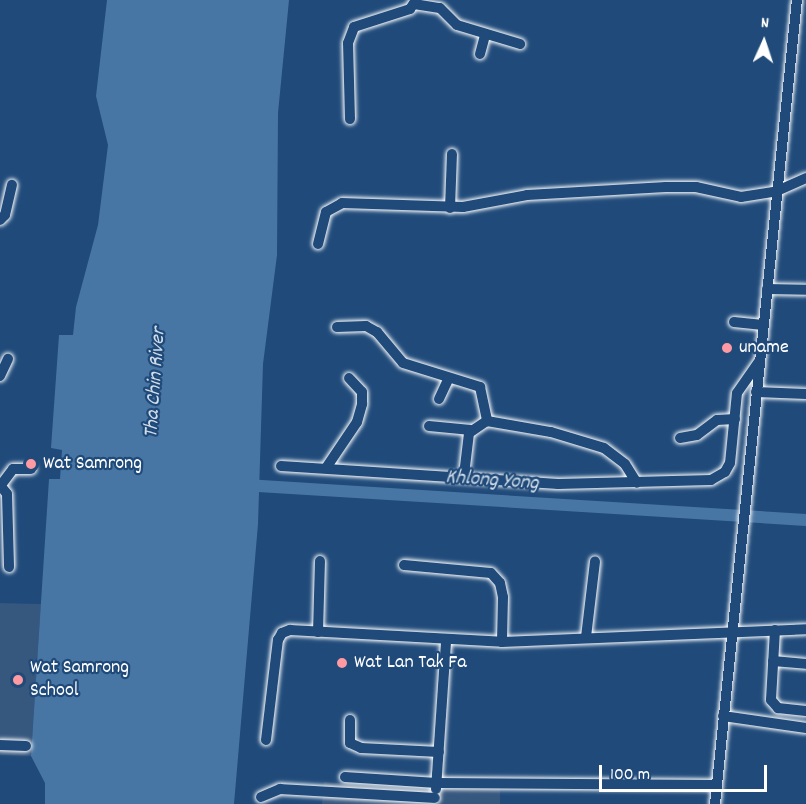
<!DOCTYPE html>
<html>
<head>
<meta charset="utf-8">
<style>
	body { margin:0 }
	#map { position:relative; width:806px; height:804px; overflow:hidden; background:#1f4a7a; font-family:Dekko,sans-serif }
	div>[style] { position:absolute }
	.built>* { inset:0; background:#36577e }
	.water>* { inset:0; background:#4876a4 }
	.canal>* { height:12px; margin:-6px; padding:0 6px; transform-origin:6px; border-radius:6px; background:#4876a4 }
	.roads { filter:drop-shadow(0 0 2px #fff) drop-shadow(0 0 2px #fff) }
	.minor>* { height:10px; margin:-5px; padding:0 5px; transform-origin:5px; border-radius:5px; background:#1f4a7a }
	.dots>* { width:16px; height:16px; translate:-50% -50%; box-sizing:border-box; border:3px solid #1f4a7a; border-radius:50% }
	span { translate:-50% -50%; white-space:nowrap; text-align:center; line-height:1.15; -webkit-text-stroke:4.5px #1f4a7a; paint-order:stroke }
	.poi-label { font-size:20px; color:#fff }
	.left { translate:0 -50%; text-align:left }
	.water-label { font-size:21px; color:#d1dde8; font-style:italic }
	.north { position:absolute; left:734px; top:12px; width:60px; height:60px; -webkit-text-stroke:4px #1f4a7a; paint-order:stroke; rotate:3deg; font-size:16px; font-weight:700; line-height:24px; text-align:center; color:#fff }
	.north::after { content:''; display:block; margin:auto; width:21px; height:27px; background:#fff; clip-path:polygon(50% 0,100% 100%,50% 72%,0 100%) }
	.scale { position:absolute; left:599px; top:765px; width:168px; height:27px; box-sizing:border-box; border:3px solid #fff; border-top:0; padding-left:8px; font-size:18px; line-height:21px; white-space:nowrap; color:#fff; -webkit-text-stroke:4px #1f4a7a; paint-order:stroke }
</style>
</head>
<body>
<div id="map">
	<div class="built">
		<div style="clip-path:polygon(0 603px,41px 604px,31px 756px,0 755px)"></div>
		<div style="clip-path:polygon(324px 782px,444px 791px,445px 788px,500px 787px,500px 804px,322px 804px)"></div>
	</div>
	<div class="water">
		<div style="clip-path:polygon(107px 0,289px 0,278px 113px,277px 255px,263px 364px,258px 524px,234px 804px,45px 804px,45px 783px,31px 756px,49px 479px,60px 479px,62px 450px,51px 448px,59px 335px,73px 335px,76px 307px,98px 225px,108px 145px,96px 96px)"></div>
	</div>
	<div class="canal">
		<div style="left:244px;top:485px;width:563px;rotate:3.56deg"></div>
	</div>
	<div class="roads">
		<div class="minor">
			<div style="left:414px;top:4px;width:26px;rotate:9deg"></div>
			<div style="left:440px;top:8px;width:24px;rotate:45deg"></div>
			<div style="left:457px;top:25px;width:66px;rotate:16.8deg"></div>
			<div style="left:480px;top:54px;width:20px;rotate:-75deg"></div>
			<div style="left:350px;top:119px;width:76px;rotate:-91.5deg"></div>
			<div style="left:348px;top:43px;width:17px;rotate:-69deg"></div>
			<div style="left:354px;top:27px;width:59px;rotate:-17.8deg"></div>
			<div style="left:410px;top:9px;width:11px;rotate:-56deg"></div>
			<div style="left:450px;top:208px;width:54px;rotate:-87.9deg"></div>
			<div style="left:0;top:220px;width:7px;rotate:-45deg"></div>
			<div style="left:5px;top:215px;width:31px;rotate:-77deg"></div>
			<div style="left:318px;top:244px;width:33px;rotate:-76deg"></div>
			<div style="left:326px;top:212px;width:18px;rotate:-29deg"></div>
			<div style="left:342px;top:203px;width:121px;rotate:1.9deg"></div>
			<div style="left:463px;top:207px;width:65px;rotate:-10.6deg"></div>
			<div style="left:527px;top:195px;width:139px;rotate:-3.3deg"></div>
			<div style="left:666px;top:187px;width:30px"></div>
			<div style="left:696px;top:187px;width:46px;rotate:12.5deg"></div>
			<div style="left:741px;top:197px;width:36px;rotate:-9deg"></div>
			<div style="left:777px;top:191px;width:32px;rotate:-24deg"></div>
			<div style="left:767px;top:289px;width:39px;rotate:1deg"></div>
			<div style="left:734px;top:322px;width:29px;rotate:6deg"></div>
			<div style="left:337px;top:327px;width:29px;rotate:-2deg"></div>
			<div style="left:366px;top:326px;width:13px;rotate:29deg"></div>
			<div style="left:377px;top:332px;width:40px;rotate:50deg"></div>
			<div style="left:403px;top:363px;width:81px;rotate:17.3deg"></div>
			<div style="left:480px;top:387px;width:35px;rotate:78deg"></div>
			<div style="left:487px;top:421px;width:65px;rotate:9.8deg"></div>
			<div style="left:551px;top:432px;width:55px;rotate:16.8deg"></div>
			<div style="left:604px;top:448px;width:26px;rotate:37deg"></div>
			<div style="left:625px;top:464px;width:22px;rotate:58deg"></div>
			<div style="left:0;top:376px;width:19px;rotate:-65deg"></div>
			<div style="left:756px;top:392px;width:50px;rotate:2.3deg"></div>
			<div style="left:439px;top:399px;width:23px;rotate:-65deg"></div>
			<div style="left:429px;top:426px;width:42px;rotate:5.4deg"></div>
			<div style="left:680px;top:438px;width:17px;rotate:-10deg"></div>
			<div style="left:697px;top:435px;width:25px;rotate:-37deg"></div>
			<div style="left:717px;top:420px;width:18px;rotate:-3deg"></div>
			<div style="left:281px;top:466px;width:278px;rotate:3.7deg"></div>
			<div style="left:558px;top:484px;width:153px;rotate:-1.5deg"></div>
			<div style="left:711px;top:480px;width:16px;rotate:-30deg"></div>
			<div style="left:725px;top:472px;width:10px;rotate:-61deg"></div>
			<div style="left:730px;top:463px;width:70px;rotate:-84.3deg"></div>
			<div style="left:737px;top:393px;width:38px;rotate:-55deg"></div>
			<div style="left:326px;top:468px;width:55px;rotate:-56deg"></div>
			<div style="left:357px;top:422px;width:19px;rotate:-74deg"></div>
			<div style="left:362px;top:404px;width:12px;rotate:-90deg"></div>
			<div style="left:362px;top:392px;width:19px;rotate:-133deg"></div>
			<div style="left:464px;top:475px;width:42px;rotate:-83.2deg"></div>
			<div style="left:469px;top:433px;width:22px;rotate:-34deg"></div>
			<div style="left:0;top:485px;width:11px;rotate:52deg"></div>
			<div style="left:7px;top:494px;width:73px;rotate:88.4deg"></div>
			<div style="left:1px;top:485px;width:20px;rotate:-53deg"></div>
			<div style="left:13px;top:469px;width:18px"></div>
			<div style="left:404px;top:565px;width:87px;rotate:5.3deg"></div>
			<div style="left:491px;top:573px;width:13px;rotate:48deg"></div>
			<div style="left:500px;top:583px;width:14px;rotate:78deg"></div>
			<div style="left:503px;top:597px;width:45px;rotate:91.3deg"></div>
			<div style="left:775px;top:630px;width:70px;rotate:93.3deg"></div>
			<div style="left:771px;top:700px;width:11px;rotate:49deg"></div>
			<div style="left:778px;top:708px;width:28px;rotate:6deg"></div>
			<div style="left:318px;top:632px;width:71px;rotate:-88.4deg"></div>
			<div style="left:586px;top:637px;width:76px;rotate:-83.2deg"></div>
			<div style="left:773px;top:661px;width:33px;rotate:5deg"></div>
			<div style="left:723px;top:716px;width:84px;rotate:8.2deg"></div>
			<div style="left:350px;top:720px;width:23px;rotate:90deg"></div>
			<div style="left:350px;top:743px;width:12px;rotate:24deg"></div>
			<div style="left:361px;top:748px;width:78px;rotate:2.9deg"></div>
			<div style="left:266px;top:740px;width:101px;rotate:-83.2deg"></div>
			<div style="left:278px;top:640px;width:8px;rotate:-60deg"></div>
			<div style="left:282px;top:633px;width:9px;rotate:-21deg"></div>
			<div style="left:290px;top:630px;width:212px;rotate:3.2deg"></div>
			<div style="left:502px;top:642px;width:304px;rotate:-2.4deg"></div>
			<div style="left:0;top:745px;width:26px;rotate:2deg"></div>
			<div style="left:345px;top:777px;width:92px;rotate:3.7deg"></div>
			<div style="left:437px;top:783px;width:280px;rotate:0.4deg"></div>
			<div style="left:436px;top:789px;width:148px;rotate:-86.1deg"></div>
			<div style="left:261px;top:797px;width:21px;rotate:-23deg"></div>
			<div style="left:280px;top:789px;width:155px;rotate:3.3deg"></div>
			<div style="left:715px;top:804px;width:808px;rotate:-84.18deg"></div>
		</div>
	</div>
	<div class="dots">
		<div style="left:727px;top:348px;background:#ff9aa2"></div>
		<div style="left:31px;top:464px;background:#ff9aa2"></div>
		<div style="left:342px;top:663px;background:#ff9aa2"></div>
		<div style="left:18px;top:680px;background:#ff9aa2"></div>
	</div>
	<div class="poi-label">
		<span class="left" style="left:739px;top:348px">uname</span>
		<span class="left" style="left:43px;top:464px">Wat Samrong</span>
		<span class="left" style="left:354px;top:663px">Wat Lan Tak Fa</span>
		<span class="left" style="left:30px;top:680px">Wat Samrong<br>School</span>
	</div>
	<div class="water-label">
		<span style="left:156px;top:383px;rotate:-86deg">Tha Chin River</span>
		<span style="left:492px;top:481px;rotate:4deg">Khlong Yong</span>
	</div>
	<div class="north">N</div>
	<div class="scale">100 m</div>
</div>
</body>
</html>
